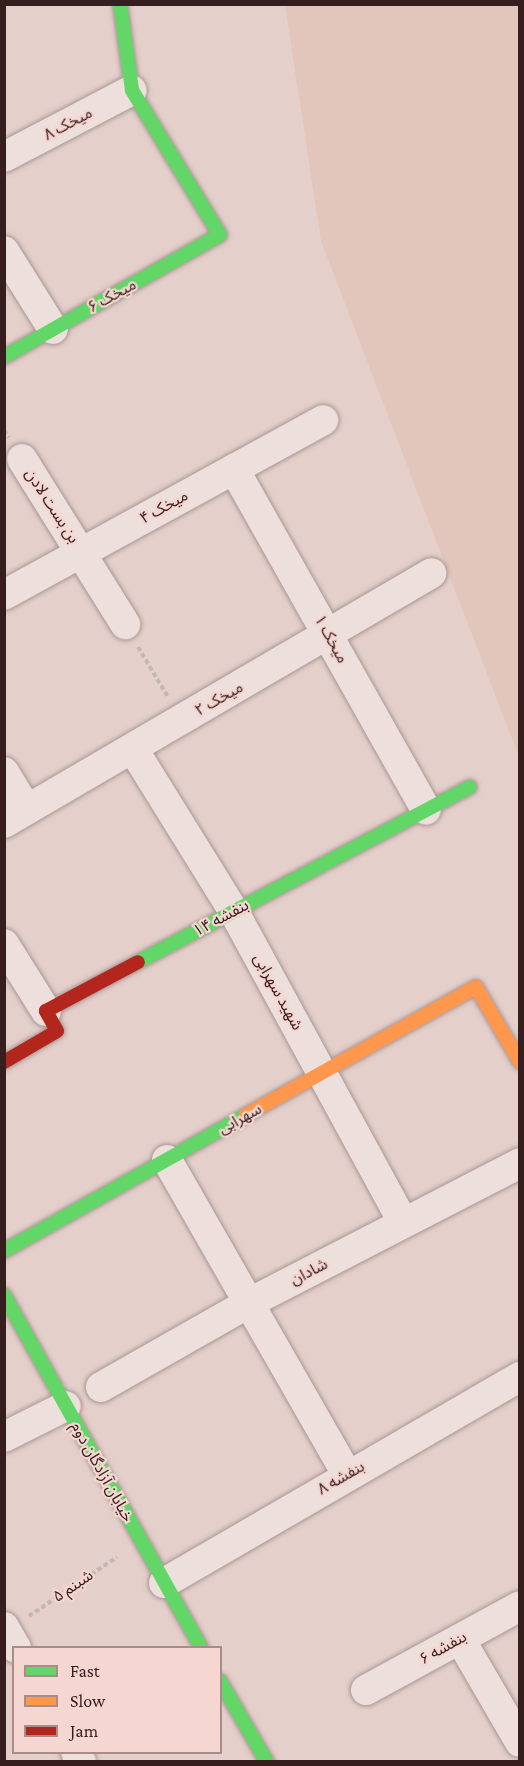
<!DOCTYPE html>
<html>
<head>
<meta charset="utf-8">
<style>
	body { margin:0 }
	#map { position:relative; width:524px; height:1766px; overflow:hidden; background:#e4cfca; font-family:"Crimson Pro","Noto Sans Arabic",serif }
	div>[style] { position:absolute }
	.farmland>* { inset:0; background:#e3c6bb }
	.path>* { height:4px; margin-top:-2px; transform-origin:0; background:repeating-linear-gradient(90deg,#c4b6b3 0 4.5px,transparent 0 7.5px) }
	.roads { filter:drop-shadow(0 0 2px #a99694) drop-shadow(0 0 2px #a99694) }
	.street>* { height:30px; margin:-15px; padding:0 15px; transform-origin:15px; border-radius:15px; background:#ecdfdc }
	.fast>* { height:14px; margin:-7px; padding:0 7px; transform-origin:7px; border-radius:7px; background:#63d668 }
	.slow>* { height:14px; margin:-7px; padding:0 7px; transform-origin:7px; border-radius:7px; background:#ff974d }
	.jam>* { height:14px; margin:-7px; padding:0 7px; transform-origin:7px; border-radius:7px; background:#b3261e }
	span { translate:-50% -50%; white-space:nowrap; text-align:center; line-height:1.15; -webkit-text-stroke:4.5px #f5d6d0; paint-order:stroke }
	.street-label { font-size:16px; color:#361d1e }
	.frame { position:absolute; inset:0; border:6px solid #361d1e; pointer-events:none }
	.legend { position:absolute; left:12px; top:1646px; width:210px; height:108px; box-sizing:border-box; background:#f5d6d0; border:2px solid #a98c89; margin:0; padding:8px 10px; list-style:none; font-size:18px; color:#361d1e }
	.legend li { display:flex; align-items:center; gap:12px; height:30px }
	.legend b { width:30px; border:2px solid #a98c89 }
</style>
</head>
<body>
<div id="map">
	<div class="farmland">
		<div style="clip-path:polygon(285px 5px,519px 5px,519px 757px,321px 241px)"></div>
	</div>
	<div class="path">
		<div style="left:4px;top:430px;width:9px;rotate:58deg"></div>
		<div style="left:138px;top:647px;width:58px;rotate:59deg"></div>
		<div style="left:29px;top:1616px;width:106px;rotate:-33.8deg"></div>
	</div>
	<div class="roads">
		<div class="street">
			<div style="left:4px;top:157px;width:144px;rotate:-27.6deg"></div>
			<div style="left:4px;top:251px;width:92px;rotate:57.9deg"></div>
			<div style="left:22px;top:459px;width:195px;rotate:58deg"></div>
			<div style="left:234px;top:469px;width:391px;rotate:60.6deg"></div>
			<div style="left:4px;top:595px;width:364px;rotate:-28.7deg"></div>
			<div style="left:133px;top:749px;width:192px;rotate:58.2deg"></div>
			<div style="left:234px;top:912px;width:353px;rotate:61.4deg"></div>
			<div style="left:4px;top:772px;width:44px;rotate:58.8deg"></div>
			<div style="left:4px;top:823px;width:495px;rotate:-30.3deg"></div>
			<div style="left:4px;top:944px;width:79px;rotate:57.9deg"></div>
			<div style="left:167px;top:1160px;width:362px;rotate:60.2deg"></div>
			<div style="left:101px;top:1387px;width:170px;rotate:-29.6deg"></div>
			<div style="left:249px;top:1303px;width:305px;rotate:-27.3deg"></div>
			<div style="left:4px;top:1437px;width:69px;rotate:-26.6deg"></div>
			<div style="left:164px;top:1583px;width:411px;rotate:-30.1deg"></div>
			<div style="left:4px;top:1627px;width:24px;rotate:60deg"></div>
			<div style="left:460px;top:1639px;width:119px;rotate:59.8deg"></div>
			<div style="left:366px;top:1690px;width:175px;rotate:-28.6deg"></div>
			<div style="left:76px;top:1752px;width:11px;rotate:63deg"></div>
		</div>
		<div class="fast">
			<div style="left:4px;top:357px;width:248px;rotate:-29.5deg"></div>
			<div style="left:220px;top:235px;width:170px;rotate:-121.3deg"></div>
			<div style="left:132px;top:90px;width:87px;rotate:-97.9deg"></div>
			<div style="left:138px;top:962px;width:375px;rotate:-27.8deg"></div>
			<div style="left:4px;top:1251px;width:278px;rotate:-29.3deg"></div>
			<div style="left:4px;top:1295px;width:404px;rotate:60.8deg"></div>
			<div style="left:220px;top:1681px;width:94px;rotate:59.9deg"></div>
		</div>
		<div class="slow">
			<div style="left:246px;top:1115px;width:263px;rotate:-29.1deg"></div>
			<div style="left:476px;top:987px;width:87px;rotate:59.6deg"></div>
		</div>
		<div class="jam">
			<div style="left:4px;top:1062px;width:61px;rotate:-30.3deg"></div>
			<div style="left:57px;top:1031px;width:23px;rotate:-119deg"></div>
			<div style="left:46px;top:1011px;width:104px;rotate:-28deg"></div>
		</div>
	</div>
	<div class="street-label">
		<span style="left:68px;top:124px;rotate:-28deg">میخک ۸</span>
		<span style="left:112px;top:296px;rotate:-29deg">میخک ۶</span>
		<span style="left:52px;top:506px;rotate:57deg">بن بست لادن</span>
		<span style="left:164px;top:507px;rotate:-29deg">میخک ۴</span>
		<span style="left:331px;top:639px;rotate:61deg">میخک ۱</span>
		<span style="left:219px;top:699px;rotate:-30deg">میخک ۲</span>
		<span style="left:221px;top:918px;rotate:-28deg">بنفشه ۱۴</span>
		<span style="left:278px;top:992px;rotate:61deg">شهید سهرابی</span>
		<span style="left:240px;top:1119px;rotate:-29deg">سهرابی</span>
		<span style="left:309px;top:1272px;rotate:-27deg">شادان</span>
		<span style="left:102px;top:1472px;rotate:61deg">خیابان آزادگان دوم</span>
		<span style="left:341px;top:1478px;rotate:-30deg">بنفشه ۸</span>
		<span style="left:73px;top:1586px;rotate:-34deg">شبنم ۵</span>
		<span style="left:443px;top:1648px;rotate:-29deg">بنفشه ۶</span>
	</div>
	<div class="frame"></div>
	<ul class="legend">
	<li><b style="height:8px;background:#63d668"></b>Fast</li>
	<li><b style="height:8px;background:#ff974d"></b>Slow</li>
	<li><b style="height:8px;background:#b3261e"></b>Jam</li>
	</ul>
</div>
</body>
</html>
